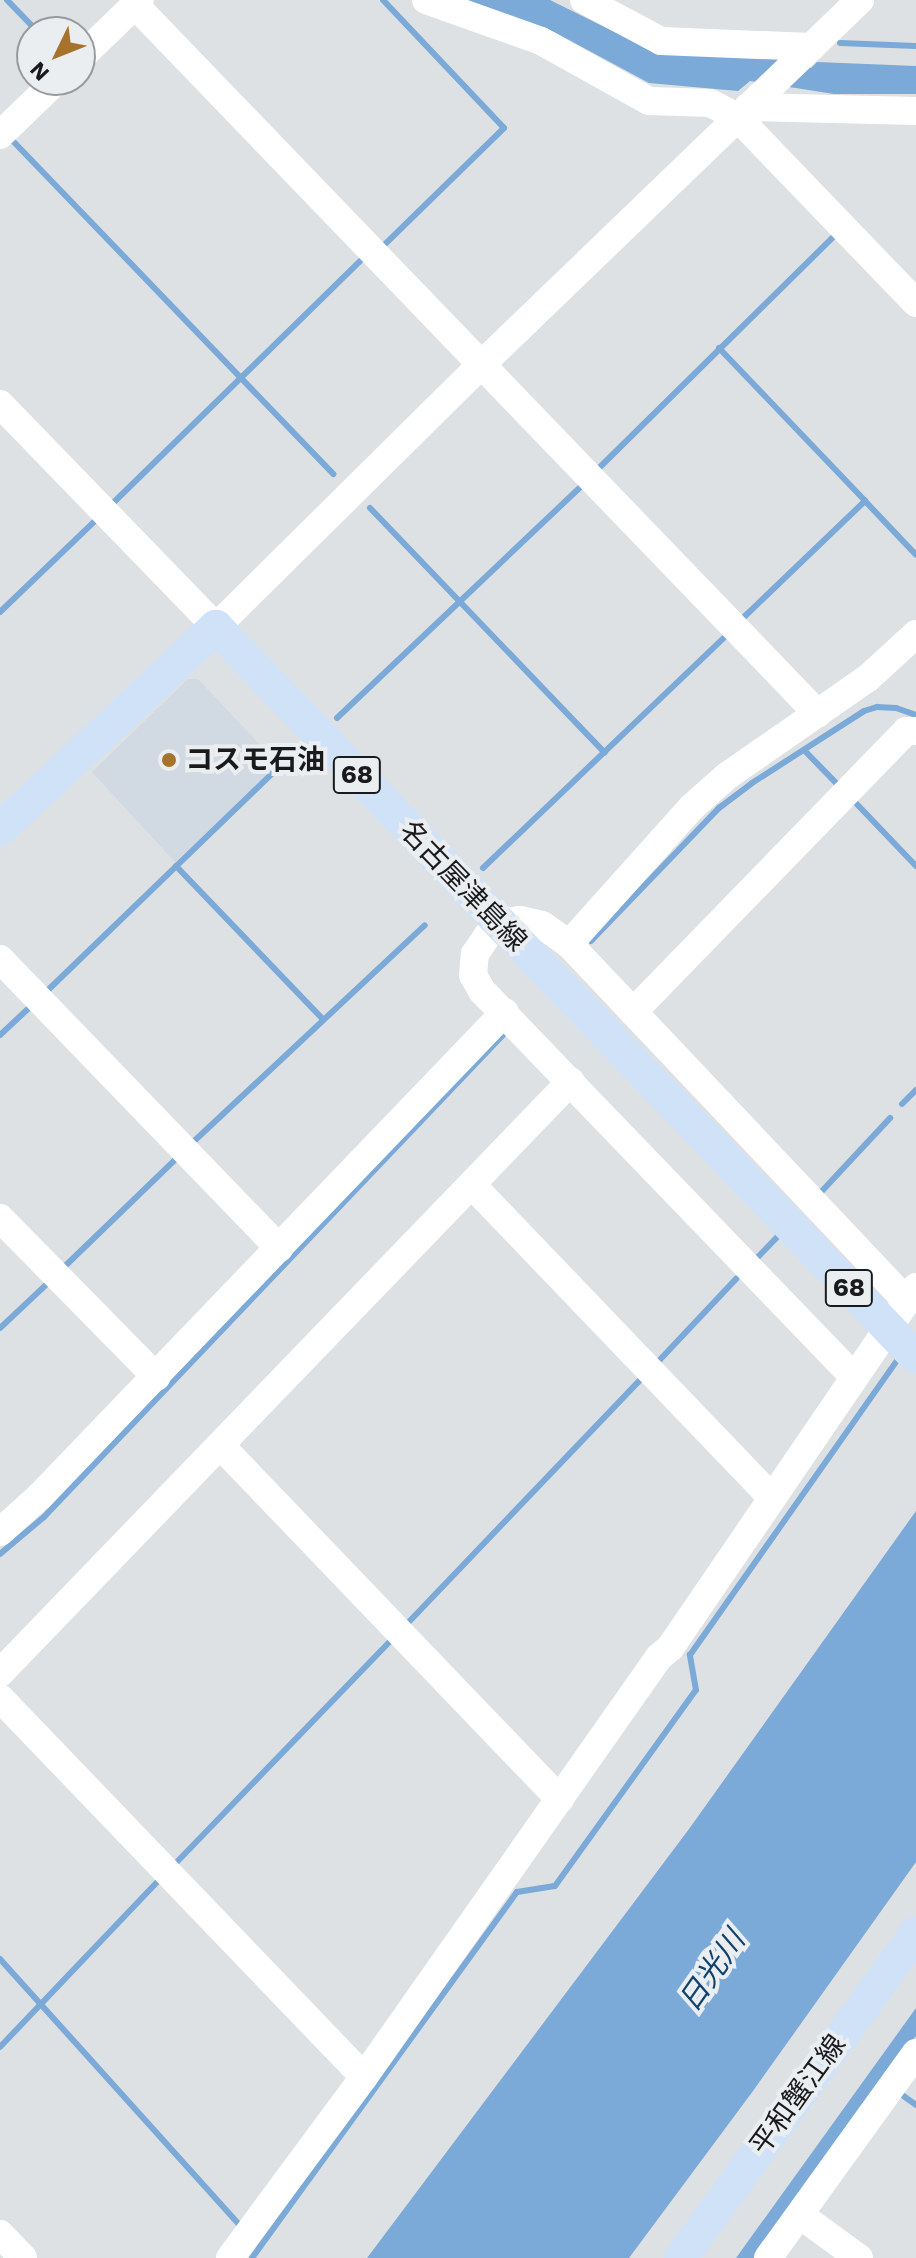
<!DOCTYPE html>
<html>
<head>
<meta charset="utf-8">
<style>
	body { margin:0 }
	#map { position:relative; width:916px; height:2258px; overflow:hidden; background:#dee1e3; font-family:"Work Sans","Noto Sans JP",sans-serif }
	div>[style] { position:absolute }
	.built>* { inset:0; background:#d1d9e2 }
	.water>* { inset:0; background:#7ba9d8 }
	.stream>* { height:6px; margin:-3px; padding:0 3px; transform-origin:3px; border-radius:3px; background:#7ba9d8 }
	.minor>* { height:28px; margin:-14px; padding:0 14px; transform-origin:14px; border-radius:14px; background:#fff }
	.major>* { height:34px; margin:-17px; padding:0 17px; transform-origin:17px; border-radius:17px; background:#cfe2f7 }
	.dots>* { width:22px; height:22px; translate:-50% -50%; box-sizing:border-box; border:4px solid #ebeef1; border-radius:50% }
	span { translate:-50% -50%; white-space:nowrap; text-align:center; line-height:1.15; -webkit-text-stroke:8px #ebeef1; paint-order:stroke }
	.shield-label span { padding:2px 6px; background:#ebeef1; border:2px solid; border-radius:6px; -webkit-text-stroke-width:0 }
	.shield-label { font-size:26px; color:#191a1b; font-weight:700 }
	.poi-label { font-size:28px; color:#191a1b; font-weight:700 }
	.left { translate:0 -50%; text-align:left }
	.street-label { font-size:28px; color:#191a1b }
	.water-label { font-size:30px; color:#10426e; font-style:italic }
	.north { position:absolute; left:16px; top:16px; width:80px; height:80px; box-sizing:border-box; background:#ebeef1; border:2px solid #97999b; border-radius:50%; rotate:227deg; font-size:22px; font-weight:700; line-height:32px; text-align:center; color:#191a1b }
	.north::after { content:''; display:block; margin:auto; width:28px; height:36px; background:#a7722c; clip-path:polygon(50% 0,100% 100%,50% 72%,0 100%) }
</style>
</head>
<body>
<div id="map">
	<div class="built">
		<div style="clip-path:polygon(188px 679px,198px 679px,279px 765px,175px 862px,92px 772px)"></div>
	</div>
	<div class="water">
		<div style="clip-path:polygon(467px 0,550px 0,659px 54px,772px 58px,811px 68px,817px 62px,916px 66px,916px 94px,834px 94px,750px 81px,738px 91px,649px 83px,554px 32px)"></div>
		<div style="clip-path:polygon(916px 1511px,916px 1862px,753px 2091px,629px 2258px,367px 2258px,689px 1829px)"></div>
		<div style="clip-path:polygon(916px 2008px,916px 2036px,756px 2258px,736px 2258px)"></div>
	</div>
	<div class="stream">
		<div style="left:7px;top:0;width:45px;rotate:45.9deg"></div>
		<div style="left:383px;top:0;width:176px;rotate:46.6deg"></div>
		<div style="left:504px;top:128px;width:168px;rotate:135.7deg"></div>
		<div style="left:840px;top:43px;width:76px;rotate:2.3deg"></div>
		<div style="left:11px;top:139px;width:465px;rotate:46.1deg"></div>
		<div style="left:719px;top:348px;width:211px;rotate:46.3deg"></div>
		<div style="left:599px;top:468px;width:333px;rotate:-44.6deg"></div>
		<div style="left:110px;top:506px;width:356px;rotate:-44.4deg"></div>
		<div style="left:370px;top:508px;width:339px;rotate:46.2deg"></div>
		<div style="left:0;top:612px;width:136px;rotate:-43.8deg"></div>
		<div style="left:744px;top:617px;width:168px;rotate:-43.8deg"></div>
		<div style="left:865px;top:501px;width:74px;rotate:46.6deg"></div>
		<div style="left:337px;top:718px;width:340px;rotate:-43.5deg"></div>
		<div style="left:804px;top:750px;width:50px;rotate:45.8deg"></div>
		<div style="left:852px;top:799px;width:93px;rotate:46.3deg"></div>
		<div style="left:176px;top:866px;width:211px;rotate:46.2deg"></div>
		<div style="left:483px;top:868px;width:336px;rotate:-43.7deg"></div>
		<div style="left:591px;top:941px;width:185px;rotate:-46.1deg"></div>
		<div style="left:719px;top:808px;width:41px;rotate:-37.1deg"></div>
		<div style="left:752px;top:783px;width:133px;rotate:-32.7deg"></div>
		<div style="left:864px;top:711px;width:14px;rotate:-17deg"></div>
		<div style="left:877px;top:707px;width:19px;rotate:3deg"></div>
		<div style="left:896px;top:708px;width:21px;rotate:19deg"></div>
		<div style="left:47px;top:991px;width:320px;rotate:-44deg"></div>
		<div style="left:0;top:1035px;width:41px;rotate:-43deg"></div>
		<div style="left:902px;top:1104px;width:20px;rotate:-45deg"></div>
		<div style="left:191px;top:1144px;width:320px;rotate:-43.1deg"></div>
		<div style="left:822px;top:1191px;width:100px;rotate:-47deg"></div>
		<div style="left:756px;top:1259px;width:36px;rotate:-46deg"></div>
		<div style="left:62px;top:1269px;width:157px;rotate:-44deg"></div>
		<div style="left:0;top:1328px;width:66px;rotate:-43.2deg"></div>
		<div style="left:654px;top:1366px;width:120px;rotate:-46.7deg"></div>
		<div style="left:0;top:1554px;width:57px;rotate:-40.1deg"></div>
		<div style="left:44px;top:1517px;width:666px;rotate:-46.4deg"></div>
		<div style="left:404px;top:1627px;width:346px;rotate:-46.3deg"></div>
		<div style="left:173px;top:1866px;width:317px;rotate:-46deg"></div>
		<div style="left:0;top:1959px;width:357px;rotate:48deg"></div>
		<div style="left:0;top:2047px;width:232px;rotate:-46.4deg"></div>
		<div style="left:898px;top:2092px;width:22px;rotate:36deg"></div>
		<div style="left:252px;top:2258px;width:452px;rotate:-54.1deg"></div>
		<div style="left:517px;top:1892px;width:38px;rotate:-9deg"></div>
		<div style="left:555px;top:1886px;width:241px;rotate:-54.3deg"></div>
		<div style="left:696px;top:1690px;width:36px;rotate:-100deg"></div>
		<div style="left:690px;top:1655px;width:365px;rotate:-54.9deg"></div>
	</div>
	<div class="minor">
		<div style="left:426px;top:0;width:122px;rotate:19.6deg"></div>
		<div style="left:541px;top:41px;width:124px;rotate:29.1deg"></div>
		<div style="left:649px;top:101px;width:61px;rotate:1.9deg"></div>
		<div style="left:710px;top:103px;width:30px;rotate:27deg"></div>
		<div style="left:737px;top:117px;width:258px;rotate:46.1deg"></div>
		<div style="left:584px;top:0;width:87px;rotate:28deg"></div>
		<div style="left:661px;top:41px;width:151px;rotate:2.3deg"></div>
		<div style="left:135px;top:5px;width:984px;rotate:46.07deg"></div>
		<div style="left:80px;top:58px;width:83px;rotate:-44deg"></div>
		<div style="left:748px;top:107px;width:168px;rotate:1.4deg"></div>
		<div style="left:0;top:135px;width:79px;rotate:-44deg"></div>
		<div style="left:0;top:404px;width:310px;rotate:45.9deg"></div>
		<div style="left:216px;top:627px;width:374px;rotate:-44.7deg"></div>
		<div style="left:482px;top:364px;width:525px;rotate:-43.92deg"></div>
		<div style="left:569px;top:944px;width:184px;rotate:-48.1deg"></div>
		<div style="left:692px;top:807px;width:47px;rotate:-41.5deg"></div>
		<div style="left:727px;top:776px;width:172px;rotate:-34.8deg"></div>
		<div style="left:868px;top:678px;width:65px;rotate:-42.5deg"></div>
		<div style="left:0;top:959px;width:402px;rotate:46deg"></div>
		<div style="left:633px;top:1012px;width:392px;rotate:-45.8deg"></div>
		<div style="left:906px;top:731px;width:10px"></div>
		<div style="left:472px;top:1185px;width:432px;rotate:46.2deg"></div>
		<div style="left:0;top:1218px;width:223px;rotate:45.5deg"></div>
		<div style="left:854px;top:1377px;width:536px;rotate:-133.94deg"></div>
		<div style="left:482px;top:991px;width:18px;rotate:-119deg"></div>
		<div style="left:473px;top:975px;width:21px;rotate:-85deg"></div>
		<div style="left:475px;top:954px;width:22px;rotate:-56deg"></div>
		<div style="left:487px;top:936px;width:18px;rotate:-47deg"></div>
		<div style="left:499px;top:923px;width:21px;rotate:-8deg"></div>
		<div style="left:520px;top:920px;width:23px;rotate:13deg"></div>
		<div style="left:542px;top:925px;width:33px;rotate:35deg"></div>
		<div style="left:569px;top:944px;width:490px;rotate:46.6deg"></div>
		<div style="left:220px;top:1445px;width:491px;rotate:46.2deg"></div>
		<div style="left:0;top:1532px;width:54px;rotate:-42deg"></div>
		<div style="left:40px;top:1496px;width:671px;rotate:-46.15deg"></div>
		<div style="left:0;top:1673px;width:822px;rotate:-46.03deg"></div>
		<div style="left:0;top:1698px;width:525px;rotate:46.16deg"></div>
		<div style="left:800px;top:2215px;width:73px;rotate:36.1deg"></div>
		<div style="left:0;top:2234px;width:33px;rotate:46deg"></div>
		<div style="left:230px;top:2258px;width:225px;rotate:-53.5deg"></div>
		<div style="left:364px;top:2077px;width:513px;rotate:-54.92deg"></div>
		<div style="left:659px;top:1657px;width:14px;rotate:-39deg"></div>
		<div style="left:670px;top:1648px;width:437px;rotate:-55.7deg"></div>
		<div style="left:768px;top:2258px;width:253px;rotate:-54.2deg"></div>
	</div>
	<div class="major">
		<div style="left:0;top:829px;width:296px;rotate:-43.1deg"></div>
		<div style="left:216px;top:627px;width:1011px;rotate:46.2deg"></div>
		<div style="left:681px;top:2258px;width:401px;rotate:-54.1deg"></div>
	</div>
	<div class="dots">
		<div style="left:169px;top:760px;background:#a7722c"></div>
	</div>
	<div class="shield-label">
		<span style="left:357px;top:775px">68</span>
		<span style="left:849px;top:1288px">68</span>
	</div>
	<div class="poi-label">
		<span class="left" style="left:185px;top:760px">コスモ石油</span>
	</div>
	<div class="street-label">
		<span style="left:463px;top:886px;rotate:46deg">名古屋津島線</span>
		<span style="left:798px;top:2095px;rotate:-54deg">平和蟹江線</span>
	</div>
	<div class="water-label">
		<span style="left:712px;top:1971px;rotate:-55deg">日光川</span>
	</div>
	<div class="north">N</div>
</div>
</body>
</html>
